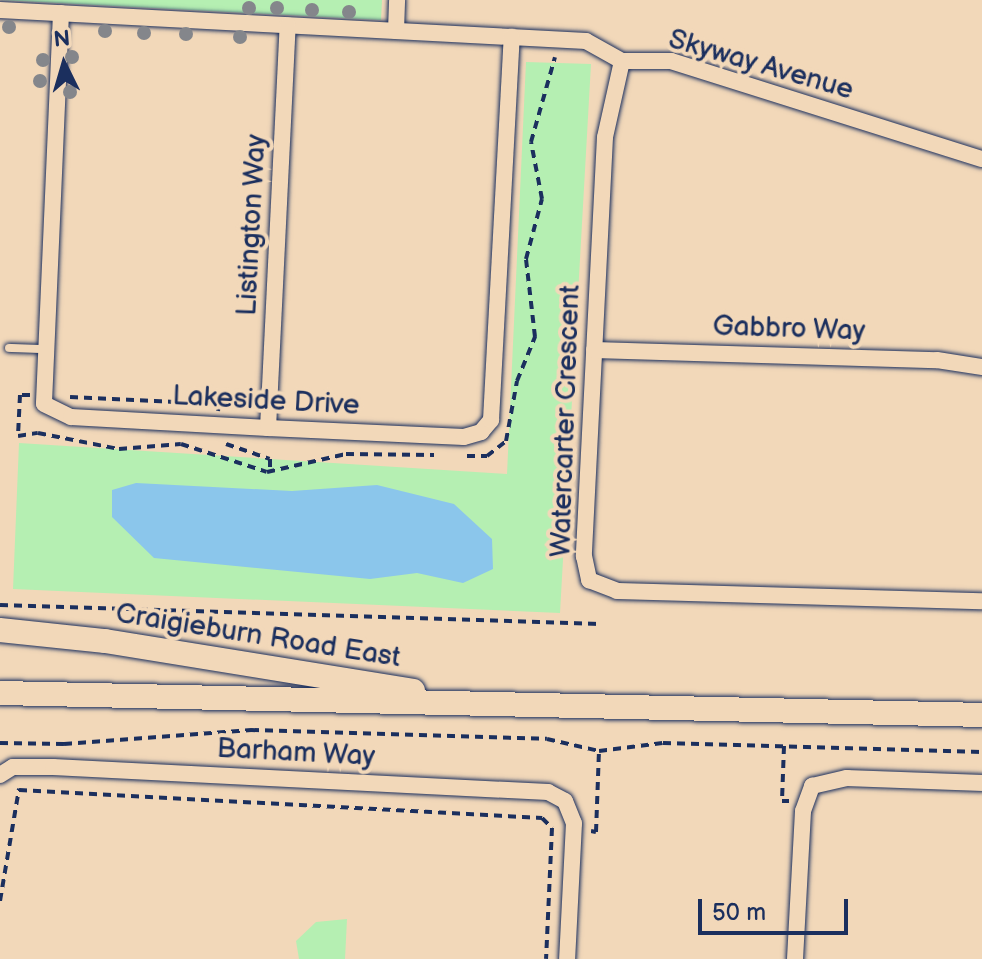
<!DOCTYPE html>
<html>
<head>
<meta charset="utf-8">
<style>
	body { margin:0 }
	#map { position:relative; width:982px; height:959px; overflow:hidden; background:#f2d8b9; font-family:"Balsamiq Sans",sans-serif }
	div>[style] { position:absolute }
	.green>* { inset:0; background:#b5efb2 }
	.water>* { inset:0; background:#8bc6eb }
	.path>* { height:4px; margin-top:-2px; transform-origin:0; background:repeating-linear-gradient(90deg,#1b2f5e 0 8px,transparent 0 14px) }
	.roads { filter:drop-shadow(0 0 2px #1b2f5e) drop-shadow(0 0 2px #1b2f5e) }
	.service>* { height:8px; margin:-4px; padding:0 4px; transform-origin:4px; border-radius:4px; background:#f2d8b9 }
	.minor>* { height:16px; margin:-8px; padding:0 8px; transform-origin:8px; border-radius:8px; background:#f2d8b9 }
	.secondary>* { height:24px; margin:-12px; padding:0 12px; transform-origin:12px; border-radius:12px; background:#f2d8b9 }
	.trees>* { width:14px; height:14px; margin:-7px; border-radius:50%; background:#84868b }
	span { translate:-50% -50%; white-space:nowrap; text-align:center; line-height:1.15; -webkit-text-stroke:8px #f2d8b9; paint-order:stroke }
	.street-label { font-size:28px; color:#1b2f5e }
	.north { position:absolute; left:24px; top:24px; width:80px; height:80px; -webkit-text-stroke:6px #f2d8b9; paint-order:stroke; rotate:355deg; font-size:22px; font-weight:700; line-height:32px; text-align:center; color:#1b2f5e }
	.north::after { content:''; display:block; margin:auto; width:28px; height:36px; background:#1b2f5e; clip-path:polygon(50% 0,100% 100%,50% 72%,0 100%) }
	.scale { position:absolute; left:698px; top:899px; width:150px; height:36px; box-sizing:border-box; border:4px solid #1b2f5e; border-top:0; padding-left:10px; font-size:24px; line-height:28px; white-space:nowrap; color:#1b2f5e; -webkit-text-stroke:6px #f2d8b9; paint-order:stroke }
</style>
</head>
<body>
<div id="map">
	<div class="green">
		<div style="clip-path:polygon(0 0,382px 0,381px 20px)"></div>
		<div style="clip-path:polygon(526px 62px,591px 64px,560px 613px,13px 589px,19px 443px,507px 474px)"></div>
		<div style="clip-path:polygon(347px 919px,345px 959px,299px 959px,296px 941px,316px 922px)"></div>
	</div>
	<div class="water">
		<div style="clip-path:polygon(136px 483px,292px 491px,377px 485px,454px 504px,492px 539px,493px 569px,463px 583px,417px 573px,370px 579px,154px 558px,112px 517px,112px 490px)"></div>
	</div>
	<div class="path">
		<div style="left:30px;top:395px;width:10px;rotate:180deg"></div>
		<div style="left:20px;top:395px;width:41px;rotate:92.8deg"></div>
		<div style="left:18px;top:436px;width:20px;rotate:-9deg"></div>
		<div style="left:38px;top:433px;width:83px;rotate:11.2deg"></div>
		<div style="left:119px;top:449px;width:62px;rotate:-4.6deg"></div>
		<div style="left:181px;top:444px;width:90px;rotate:18deg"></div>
		<div style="left:267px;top:472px;width:81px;rotate:-12.8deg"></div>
		<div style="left:346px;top:454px;width:88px;rotate:0.7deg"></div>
		<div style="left:70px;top:397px;width:149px;rotate:2.7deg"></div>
		<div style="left:219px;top:404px;width:7px;rotate:98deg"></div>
		<div style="left:226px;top:444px;width:46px;rotate:18.8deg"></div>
		<div style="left:270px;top:459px;width:12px;rotate:90deg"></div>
		<div style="left:467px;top:456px;width:20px"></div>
		<div style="left:487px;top:456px;width:24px;rotate:-38deg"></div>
		<div style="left:506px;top:441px;width:61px;rotate:-79.6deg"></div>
		<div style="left:517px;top:381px;width:48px;rotate:-67.8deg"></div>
		<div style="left:535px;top:337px;width:79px;rotate:-96.6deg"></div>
		<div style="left:526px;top:259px;width:62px;rotate:-75.1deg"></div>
		<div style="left:542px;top:199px;width:58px;rotate:-100.9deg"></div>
		<div style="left:531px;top:142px;width:88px;rotate:-74.2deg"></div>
		<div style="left:0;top:605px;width:600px;rotate:1.81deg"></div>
		<div style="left:0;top:743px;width:64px;rotate:0.9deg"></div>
		<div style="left:64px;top:744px;width:188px;rotate:-4.3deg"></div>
		<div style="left:251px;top:730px;width:296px;rotate:1.7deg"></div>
		<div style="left:547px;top:739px;width:53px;rotate:13deg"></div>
		<div style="left:599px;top:751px;width:64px;rotate:-7.1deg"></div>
		<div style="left:663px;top:743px;width:319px;rotate:1.6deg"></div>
		<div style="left:784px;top:746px;width:55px;rotate:92.1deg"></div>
		<div style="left:782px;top:801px;width:7px"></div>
		<div style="left:19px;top:790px;width:524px;rotate:3.06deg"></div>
		<div style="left:542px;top:818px;width:14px;rotate:45deg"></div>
		<div style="left:552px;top:828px;width:131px;rotate:92.6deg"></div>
		<div style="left:591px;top:831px;width:5px;rotate:11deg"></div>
		<div style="left:596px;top:832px;width:81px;rotate:-87.9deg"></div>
		<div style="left:0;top:901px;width:114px;rotate:-80.4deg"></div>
	</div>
	<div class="roads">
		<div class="service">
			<div style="left:9px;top:348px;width:34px;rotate:2deg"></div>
		</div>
		<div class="minor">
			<div style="left:0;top:10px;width:587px;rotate:3.03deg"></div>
			<div style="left:586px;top:41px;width:41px;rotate:29.1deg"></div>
			<div style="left:622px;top:61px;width:49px"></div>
			<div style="left:671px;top:61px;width:326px;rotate:17.5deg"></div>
			<div style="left:61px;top:13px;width:391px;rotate:92.5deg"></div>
			<div style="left:44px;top:404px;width:30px;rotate:26deg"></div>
			<div style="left:71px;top:417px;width:197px;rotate:3.2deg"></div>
			<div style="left:268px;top:428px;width:196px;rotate:2.6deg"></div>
			<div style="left:464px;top:437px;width:18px;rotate:-16deg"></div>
			<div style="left:481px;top:432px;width:16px;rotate:-50deg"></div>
			<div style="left:491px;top:420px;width:384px;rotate:-86.9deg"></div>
			<div style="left:396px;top:31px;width:31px;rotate:-88deg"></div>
			<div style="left:622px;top:61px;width:78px;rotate:102.6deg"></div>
			<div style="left:605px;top:137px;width:420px;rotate:92.9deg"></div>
			<div style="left:584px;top:556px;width:25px;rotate:78deg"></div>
			<div style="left:589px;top:580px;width:30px;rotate:21deg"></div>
			<div style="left:617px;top:591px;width:365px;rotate:1.6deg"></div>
			<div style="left:594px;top:350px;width:343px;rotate:1.7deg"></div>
			<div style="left:937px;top:360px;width:46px;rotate:8.8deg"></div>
			<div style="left:268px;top:428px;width:403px;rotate:-87.2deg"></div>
			<div style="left:0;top:775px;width:15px;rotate:-32deg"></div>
			<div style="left:13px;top:767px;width:40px"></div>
			<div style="left:53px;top:767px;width:496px;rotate:2.9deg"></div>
			<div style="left:548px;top:792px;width:19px;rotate:28deg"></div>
			<div style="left:565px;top:801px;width:24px;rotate:68deg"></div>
			<div style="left:574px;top:823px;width:136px;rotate:92.9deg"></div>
			<div style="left:795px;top:959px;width:148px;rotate:-86.9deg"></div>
			<div style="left:803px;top:811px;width:27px;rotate:-70deg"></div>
			<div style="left:812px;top:786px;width:36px;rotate:-13deg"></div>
			<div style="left:847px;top:778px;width:135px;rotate:2.1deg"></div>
		</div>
		<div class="secondary">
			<div style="left:0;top:630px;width:106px;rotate:6deg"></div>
			<div style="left:105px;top:641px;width:312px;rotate:9.2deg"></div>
			<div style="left:0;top:693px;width:982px;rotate:1.28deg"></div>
		</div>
	</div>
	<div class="trees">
		<div style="left:249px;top:8px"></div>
		<div style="left:277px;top:8px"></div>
		<div style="left:312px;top:10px"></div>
		<div style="left:349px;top:12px"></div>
		<div style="left:9px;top:27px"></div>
		<div style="left:105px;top:31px"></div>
		<div style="left:144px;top:33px"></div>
		<div style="left:186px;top:34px"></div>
		<div style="left:240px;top:37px"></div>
		<div style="left:72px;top:57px"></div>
		<div style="left:43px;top:60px"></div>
		<div style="left:40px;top:81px"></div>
		<div style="left:70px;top:92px"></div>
	</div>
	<div class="street-label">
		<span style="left:761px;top:65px;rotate:16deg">Skyway Avenue</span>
		<span style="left:252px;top:225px;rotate:-87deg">Listington Way</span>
		<span style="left:789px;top:329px;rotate:2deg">Gabbro Way</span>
		<span style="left:266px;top:401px;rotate:3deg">Lakeside Drive</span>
		<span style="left:566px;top:421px;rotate:-88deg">Watercarter Crescent</span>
		<span style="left:258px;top:636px;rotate:9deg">Craigieburn Road East</span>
		<span style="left:296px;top:753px;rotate:3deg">Barham Way</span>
	</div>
	<div class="north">N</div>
	<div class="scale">50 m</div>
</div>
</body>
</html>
